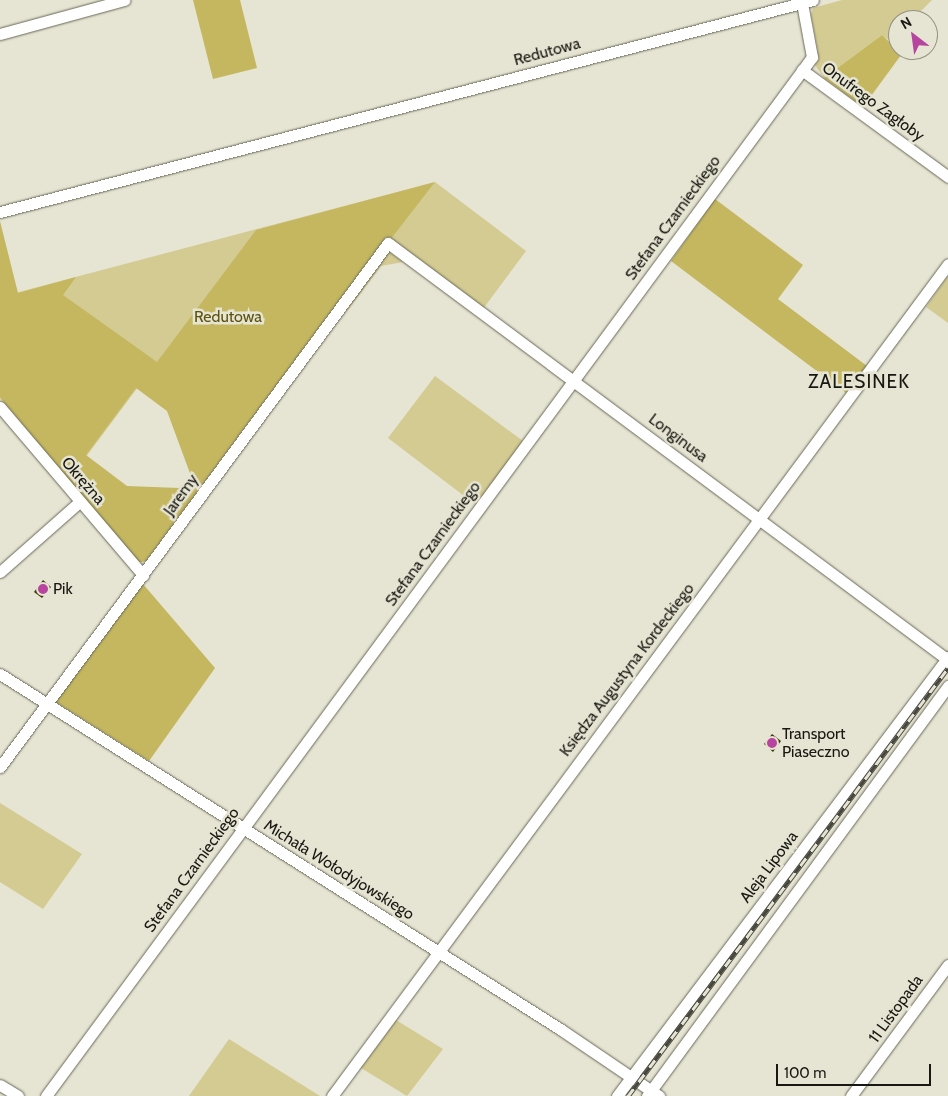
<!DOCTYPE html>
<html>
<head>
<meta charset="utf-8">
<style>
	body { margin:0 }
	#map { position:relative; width:948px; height:1096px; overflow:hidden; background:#e6e4d2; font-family:Cabin,sans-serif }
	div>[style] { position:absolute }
	.green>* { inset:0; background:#d3cb92 }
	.forest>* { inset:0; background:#c4b760 }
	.building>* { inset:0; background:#3e3705 }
	.roads { filter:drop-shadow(0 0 1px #696758) drop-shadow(0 0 1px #696758) }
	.street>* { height:11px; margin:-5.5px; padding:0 5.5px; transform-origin:5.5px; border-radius:5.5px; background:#fff }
	.rail>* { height:5px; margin-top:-2.5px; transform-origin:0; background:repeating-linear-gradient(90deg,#e6e4d2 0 9px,#48473e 0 18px); box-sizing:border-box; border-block:1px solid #48473e }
	.dots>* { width:14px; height:14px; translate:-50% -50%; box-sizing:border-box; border:2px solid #e6e4d2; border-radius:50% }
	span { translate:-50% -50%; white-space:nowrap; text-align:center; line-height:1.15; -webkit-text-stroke:5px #e6e4d2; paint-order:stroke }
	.street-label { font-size:16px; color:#181711 }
	.park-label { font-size:16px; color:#5d5310 }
	.poi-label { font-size:16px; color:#181711 }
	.left { translate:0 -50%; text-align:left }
	.quarter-label { font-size:19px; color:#181711; letter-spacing:1px }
	.north { position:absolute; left:888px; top:10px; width:50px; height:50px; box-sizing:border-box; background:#e6e4d2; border:1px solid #949285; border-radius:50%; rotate:330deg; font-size:14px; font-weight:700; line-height:20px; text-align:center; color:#181711 }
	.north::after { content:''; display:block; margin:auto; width:18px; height:22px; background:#b7459f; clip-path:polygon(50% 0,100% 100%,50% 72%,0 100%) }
	.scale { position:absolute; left:776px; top:1064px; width:155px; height:22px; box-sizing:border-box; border:2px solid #181711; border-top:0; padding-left:6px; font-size:15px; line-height:18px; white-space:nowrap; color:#181711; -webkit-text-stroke:4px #e6e4d2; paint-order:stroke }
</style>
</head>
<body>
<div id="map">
	<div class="green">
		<div style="clip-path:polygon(842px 0,932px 0,912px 20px,898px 20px,898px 34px,890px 41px,882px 35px,824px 78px,815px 65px,818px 51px,811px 15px,813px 8px)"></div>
		<div style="clip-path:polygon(435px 182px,526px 251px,483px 309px,390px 240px,401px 225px,390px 240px,386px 237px,156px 363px,68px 481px,0 399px,0 297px)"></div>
		<div style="clip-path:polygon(388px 251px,403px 262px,381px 266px,347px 311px,343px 309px)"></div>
		<div style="clip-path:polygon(948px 276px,948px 323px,926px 307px)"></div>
		<div style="clip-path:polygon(435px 376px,523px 441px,476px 505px,388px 438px)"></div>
		<div style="clip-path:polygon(0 803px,82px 854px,43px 909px,0 882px)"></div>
		<div style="clip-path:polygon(396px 1020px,443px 1049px,407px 1096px,361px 1068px)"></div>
		<div style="clip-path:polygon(229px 1039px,320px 1096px,189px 1096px)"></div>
	</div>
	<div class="forest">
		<div style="clip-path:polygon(193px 0,240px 0,257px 68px,213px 79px)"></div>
		<div style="clip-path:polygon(882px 35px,898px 50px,904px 51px,863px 107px,824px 78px)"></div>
		<div style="clip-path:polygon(evenodd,435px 182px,390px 240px,386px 237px,146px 561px,137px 563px,0 397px,0 221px,18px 293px,76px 277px,63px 295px,157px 362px,256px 230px,435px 182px,136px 388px,167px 411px,191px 476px,179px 488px,127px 486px,86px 455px,136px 388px)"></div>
		<div style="clip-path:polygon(715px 199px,803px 265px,778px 299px,867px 366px,846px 393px,671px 261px)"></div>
		<div style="clip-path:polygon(143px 584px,215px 668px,149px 761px,54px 701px)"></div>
	</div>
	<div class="building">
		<div style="clip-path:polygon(43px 580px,51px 587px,42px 598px,34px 592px)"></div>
		<div style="clip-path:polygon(772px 734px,781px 741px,773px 752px,764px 744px)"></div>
	</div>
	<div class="roads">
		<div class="street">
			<div style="left:0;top:34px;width:129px;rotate:-15.3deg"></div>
			<div style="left:802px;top:70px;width:181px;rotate:36.2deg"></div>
			<div style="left:0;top:212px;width:840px;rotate:-14.62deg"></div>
			<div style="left:0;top:407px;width:221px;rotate:49.6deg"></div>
			<div style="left:0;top:572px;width:106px;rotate:-41.5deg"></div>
			<div style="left:0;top:674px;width:663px;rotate:32.37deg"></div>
			<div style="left:560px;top:1029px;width:120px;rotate:34.1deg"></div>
			<div style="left:0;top:767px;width:652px;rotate:-53.48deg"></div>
			<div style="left:388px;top:243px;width:698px;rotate:36.67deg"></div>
			<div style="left:0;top:1085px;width:21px;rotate:31deg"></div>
			<div style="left:46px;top:1096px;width:1291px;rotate:-53.6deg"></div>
			<div style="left:812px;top:57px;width:55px;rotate:-100.5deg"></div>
			<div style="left:332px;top:1096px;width:1035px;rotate:-53.48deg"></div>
			<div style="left:617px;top:1096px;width:550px;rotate:-52.98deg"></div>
			<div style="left:647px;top:1096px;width:509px;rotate:-53.72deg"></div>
			<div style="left:851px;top:1096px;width:163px;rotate:-53.5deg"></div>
		</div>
	</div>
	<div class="rail">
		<div style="left:628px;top:1096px;width:534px;rotate:-53.22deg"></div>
	</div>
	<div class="dots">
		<div style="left:43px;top:589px;background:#b7459f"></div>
		<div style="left:772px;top:743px;background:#b7459f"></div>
	</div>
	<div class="street-label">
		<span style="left:547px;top:52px;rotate:-15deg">Redutowa</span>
		<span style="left:873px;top:102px;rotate:36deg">Onufrego Zagłoby</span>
		<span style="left:673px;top:218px;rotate:-54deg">Stefana Czarnieckiego</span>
		<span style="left:678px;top:438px;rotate:37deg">Longinusa</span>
		<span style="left:83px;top:481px;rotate:49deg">Okrężna</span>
		<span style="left:181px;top:495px;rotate:-54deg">Jaremy</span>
		<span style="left:433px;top:544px;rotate:-54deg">Stefana Czarnieckiego</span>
		<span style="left:627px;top:670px;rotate:-53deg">Księdza Augustyna Kordeckiego</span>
		<span style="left:769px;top:867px;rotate:-53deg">Aleja Lipowa</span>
		<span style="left:192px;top:870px;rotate:-54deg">Stefana Czarnieckiego</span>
		<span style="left:339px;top:870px;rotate:32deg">Michała Wołodyjowskiego</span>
		<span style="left:896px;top:1009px;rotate:-54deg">11 Listopada</span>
	</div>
	<div class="park-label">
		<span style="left:228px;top:317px">Redutowa</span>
	</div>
	<div class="poi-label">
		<span class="left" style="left:53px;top:589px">Pik</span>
		<span class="left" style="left:782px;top:743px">Transport<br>Piaseczno</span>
	</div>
	<div class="quarter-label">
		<span style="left:859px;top:382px">ZALESINEK</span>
	</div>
	<div class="north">N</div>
	<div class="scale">100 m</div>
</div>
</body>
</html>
